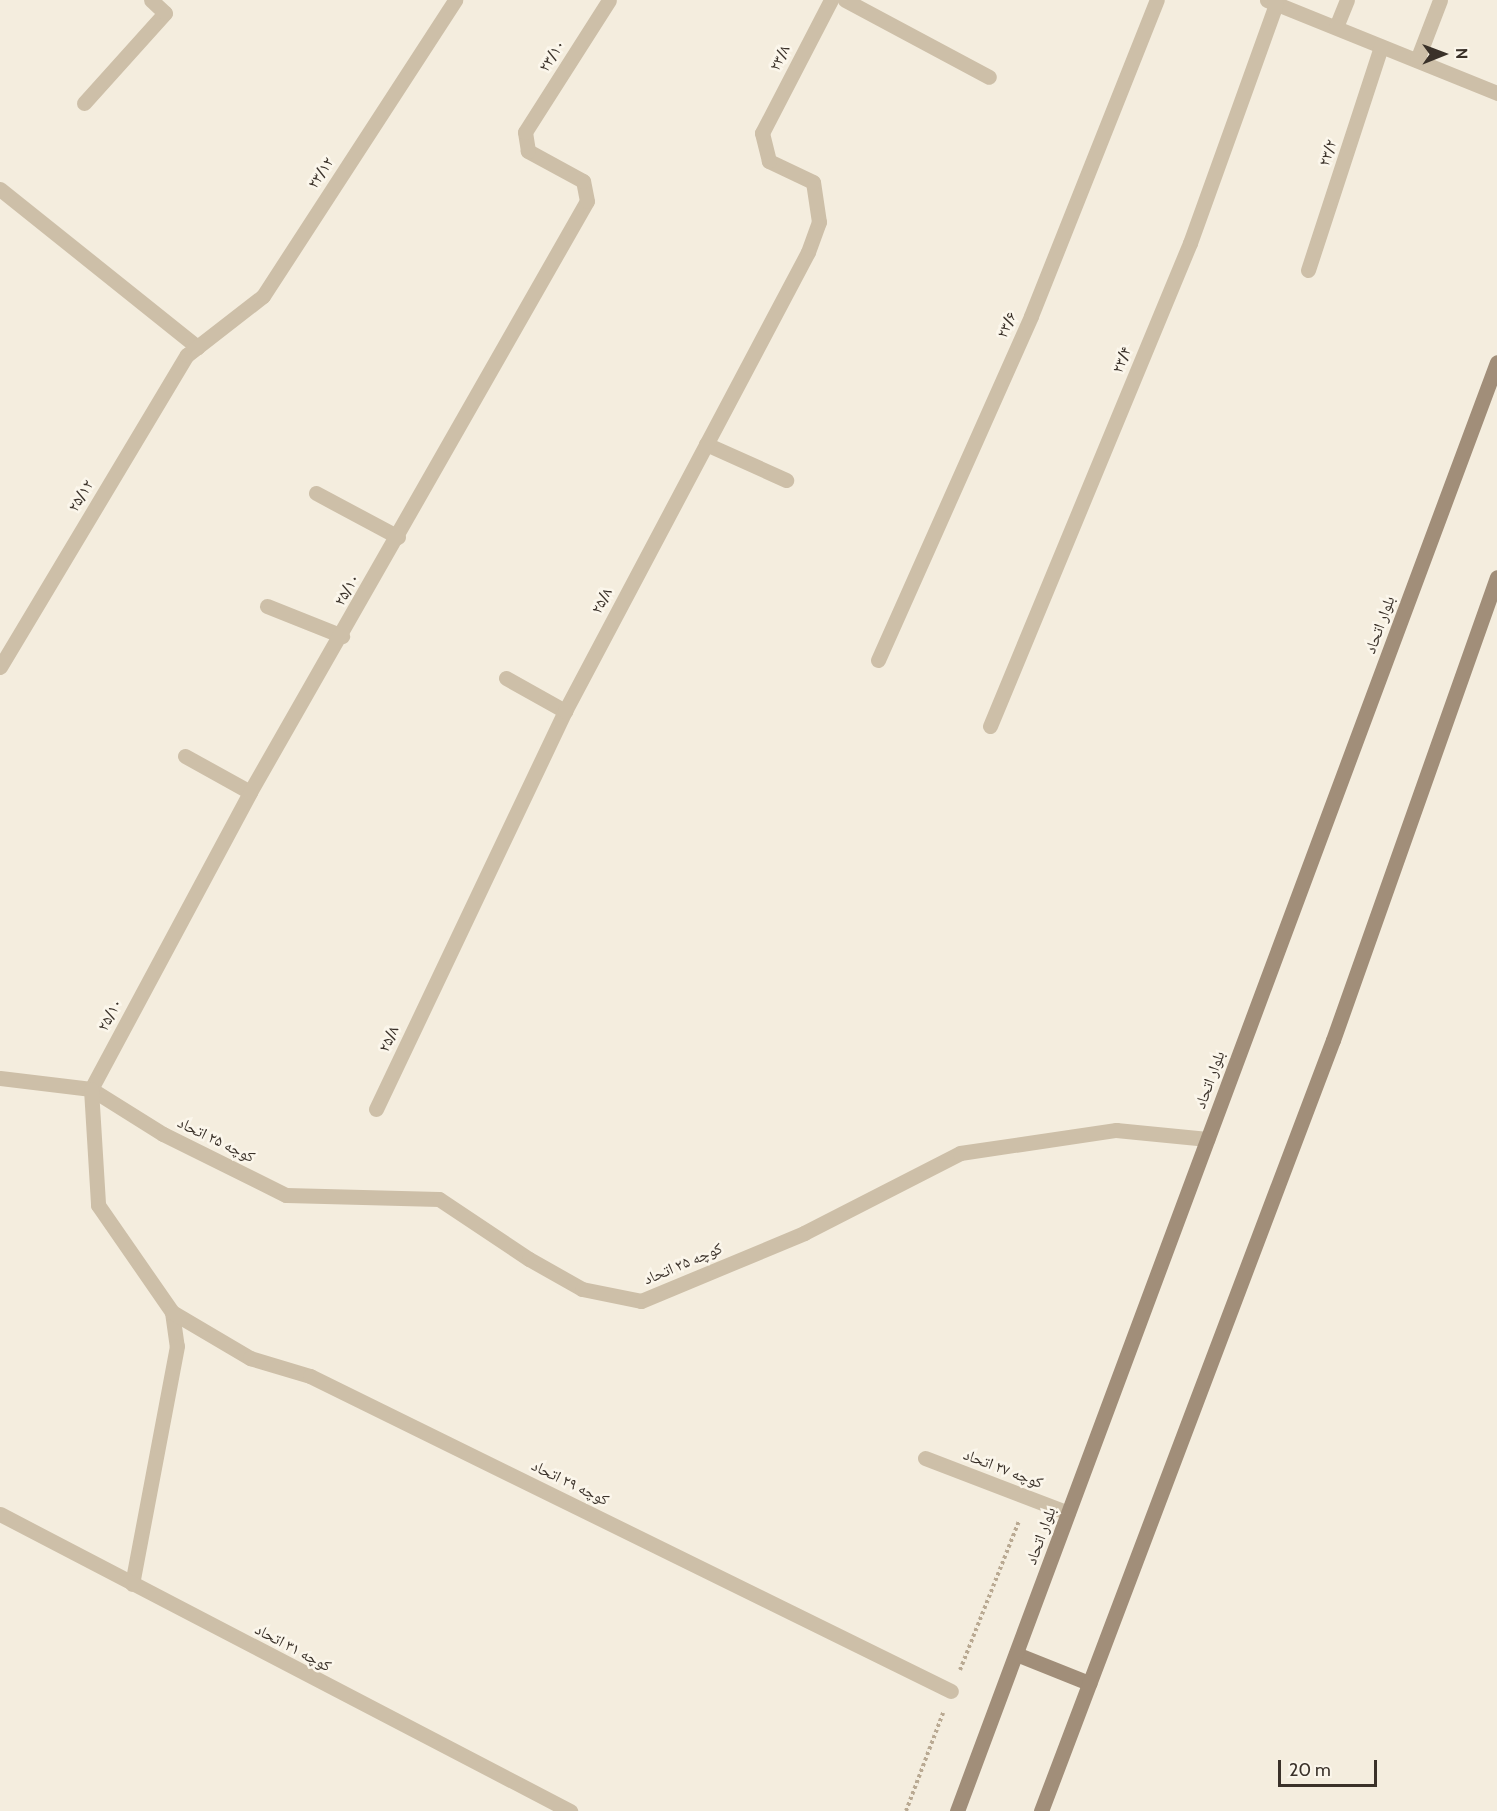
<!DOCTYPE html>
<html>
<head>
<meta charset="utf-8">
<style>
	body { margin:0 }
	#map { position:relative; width:1497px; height:1811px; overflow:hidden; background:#f4edde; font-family:Cabin,"Noto Naskh Arabic",sans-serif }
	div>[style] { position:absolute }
	.path>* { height:4px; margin-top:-2px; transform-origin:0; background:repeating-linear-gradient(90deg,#b9a992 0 3px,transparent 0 6px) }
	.street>* { height:15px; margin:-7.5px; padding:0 7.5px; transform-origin:7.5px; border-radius:7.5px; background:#cdbfa8 }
	.secondary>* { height:15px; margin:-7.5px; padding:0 7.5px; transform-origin:7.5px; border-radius:7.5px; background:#a18e79 }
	span { translate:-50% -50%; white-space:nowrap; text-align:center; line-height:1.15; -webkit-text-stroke:5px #fbf6eb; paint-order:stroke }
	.street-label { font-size:16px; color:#3a3129 }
	.north { position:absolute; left:1413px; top:24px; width:60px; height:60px; -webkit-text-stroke:4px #fbf6eb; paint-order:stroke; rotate:89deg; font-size:16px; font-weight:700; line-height:24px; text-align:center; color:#3a3129 }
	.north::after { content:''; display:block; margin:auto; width:21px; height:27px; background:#3a3129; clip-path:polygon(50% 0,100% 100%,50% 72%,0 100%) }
	.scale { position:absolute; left:1278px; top:1760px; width:99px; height:27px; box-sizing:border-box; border:3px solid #3a3129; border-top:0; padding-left:8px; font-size:18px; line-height:21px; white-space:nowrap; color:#3a3129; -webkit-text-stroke:4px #fbf6eb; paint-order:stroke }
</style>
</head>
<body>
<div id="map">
	<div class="path">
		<div style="left:960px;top:1670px;width:160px;rotate:-68.4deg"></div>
		<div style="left:906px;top:1811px;width:105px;rotate:-69.3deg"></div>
	</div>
	<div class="street">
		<div style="left:845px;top:0;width:163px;rotate:28.1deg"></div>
		<div style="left:1267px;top:0;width:248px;rotate:22deg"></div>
		<div style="left:1336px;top:27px;width:29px;rotate:-68deg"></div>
		<div style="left:1417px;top:60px;width:64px;rotate:-69deg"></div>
		<div style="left:84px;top:103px;width:121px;rotate:-48deg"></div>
		<div style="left:165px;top:13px;width:19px;rotate:-137deg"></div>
		<div style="left:0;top:189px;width:253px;rotate:38.7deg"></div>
		<div style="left:1308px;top:270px;width:235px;rotate:-71.9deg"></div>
		<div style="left:706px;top:444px;width:88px;rotate:24.2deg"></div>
		<div style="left:316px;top:493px;width:93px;rotate:28.2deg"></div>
		<div style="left:267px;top:606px;width:81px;rotate:21.8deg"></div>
		<div style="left:878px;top:660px;width:376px;rotate:-66deg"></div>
		<div style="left:1031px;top:316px;width:340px;rotate:-68.3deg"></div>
		<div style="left:0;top:667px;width:364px;rotate:-59.1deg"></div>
		<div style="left:187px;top:355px;width:96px;rotate:-37.8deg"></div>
		<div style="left:263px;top:296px;width:353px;rotate:-57deg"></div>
		<div style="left:506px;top:678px;width:68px;rotate:29.2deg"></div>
		<div style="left:990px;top:726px;width:523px;rotate:-67.51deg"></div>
		<div style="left:1190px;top:243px;width:254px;rotate:-70.2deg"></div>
		<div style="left:185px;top:756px;width:74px;rotate:29deg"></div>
		<div style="left:0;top:1078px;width:92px;rotate:6.9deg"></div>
		<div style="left:91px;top:1089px;width:85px;rotate:32deg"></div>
		<div style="left:163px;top:1134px;width:137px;rotate:26.4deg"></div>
		<div style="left:286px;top:1195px;width:153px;rotate:1.5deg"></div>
		<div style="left:439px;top:1199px;width:108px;rotate:33.7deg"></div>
		<div style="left:529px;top:1259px;width:61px;rotate:29.5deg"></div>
		<div style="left:582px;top:1289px;width:60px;rotate:11.5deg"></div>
		<div style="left:641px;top:1301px;width:177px;rotate:-22.6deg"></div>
		<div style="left:804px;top:1233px;width:175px;rotate:-27.1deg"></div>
		<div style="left:960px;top:1153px;width:158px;rotate:-8.4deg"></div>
		<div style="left:1116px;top:1130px;width:92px;rotate:5.6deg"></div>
		<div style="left:91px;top:1089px;width:337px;rotate:-61.8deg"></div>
		<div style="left:250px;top:792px;width:680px;rotate:-60.31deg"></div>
		<div style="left:587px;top:201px;width:20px;rotate:-101deg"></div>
		<div style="left:583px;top:181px;width:63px;rotate:-151.4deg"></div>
		<div style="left:528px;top:151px;width:19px;rotate:-99deg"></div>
		<div style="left:525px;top:132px;width:156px;rotate:-57.5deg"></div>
		<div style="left:91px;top:1089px;width:116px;rotate:86.5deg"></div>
		<div style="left:98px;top:1205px;width:130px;rotate:55.3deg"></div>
		<div style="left:172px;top:1312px;width:34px;rotate:82deg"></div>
		<div style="left:177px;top:1346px;width:242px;rotate:100.7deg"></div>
		<div style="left:376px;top:1109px;width:441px;rotate:-64.6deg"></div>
		<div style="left:565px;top:711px;width:519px;rotate:-62.1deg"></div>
		<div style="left:808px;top:252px;width:32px;rotate:-70deg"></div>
		<div style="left:819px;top:222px;width:40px;rotate:-98.5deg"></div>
		<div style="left:813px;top:182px;width:49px;rotate:-154.5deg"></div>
		<div style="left:769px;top:161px;width:29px;rotate:-104deg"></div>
		<div style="left:762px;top:133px;width:150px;rotate:-62.6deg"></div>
		<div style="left:172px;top:1312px;width:91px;rotate:30.5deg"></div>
		<div style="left:250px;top:1358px;width:63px;rotate:16.7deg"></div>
		<div style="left:310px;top:1376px;width:714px;rotate:26.17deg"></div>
		<div style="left:925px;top:1458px;width:153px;rotate:21deg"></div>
		<div style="left:0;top:1514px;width:643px;rotate:27.52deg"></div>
	</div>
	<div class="secondary">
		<div style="left:1016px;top:1654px;width:79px;rotate:21.7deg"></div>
		<div style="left:957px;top:1811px;width:1546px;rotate:-69.56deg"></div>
		<div style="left:1041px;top:1811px;width:824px;rotate:-69.26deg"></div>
		<div style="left:1333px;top:1040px;width:491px;rotate:-70.5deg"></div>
	</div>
	<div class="street-label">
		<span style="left:552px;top:56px;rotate:-58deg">۲۳/۱۰</span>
		<span style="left:780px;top:58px;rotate:-63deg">۲۳/۸</span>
		<span style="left:1328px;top:153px;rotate:-72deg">۲۳/۲</span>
		<span style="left:321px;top:173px;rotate:-57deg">۲۳/۱۲</span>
		<span style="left:1007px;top:325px;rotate:-66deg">۲۳/۶</span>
		<span style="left:1122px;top:360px;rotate:-68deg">۲۳/۴</span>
		<span style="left:81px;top:496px;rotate:-59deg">۲۵/۱۲</span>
		<span style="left:347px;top:590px;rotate:-60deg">۲۵/۱۰</span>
		<span style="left:602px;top:601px;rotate:-62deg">۲۵/۸</span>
		<span style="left:1380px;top:625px;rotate:-70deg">بلوار اتحاد</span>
		<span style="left:110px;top:1015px;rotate:-62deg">۲۵/۱۰</span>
		<span style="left:389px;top:1039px;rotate:-65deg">۲۵/۸</span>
		<span style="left:1210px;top:1080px;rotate:-70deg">بلوار اتحاد</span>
		<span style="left:216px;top:1140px;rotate:26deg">کوچه ۲۵ اتحاد</span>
		<span style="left:683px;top:1264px;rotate:-23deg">کوچه ۲۵ اتحاد</span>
		<span style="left:1003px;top:1469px;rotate:21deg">کوچه ۲۷ اتحاد</span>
		<span style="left:570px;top:1483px;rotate:26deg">کوچه ۲۹ اتحاد</span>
		<span style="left:1041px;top:1536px;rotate:-70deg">بلوار اتحاد</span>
		<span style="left:293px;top:1648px;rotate:28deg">کوچه ۳۱ اتحاد</span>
	</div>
	<div class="north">N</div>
	<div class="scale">20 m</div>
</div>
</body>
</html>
